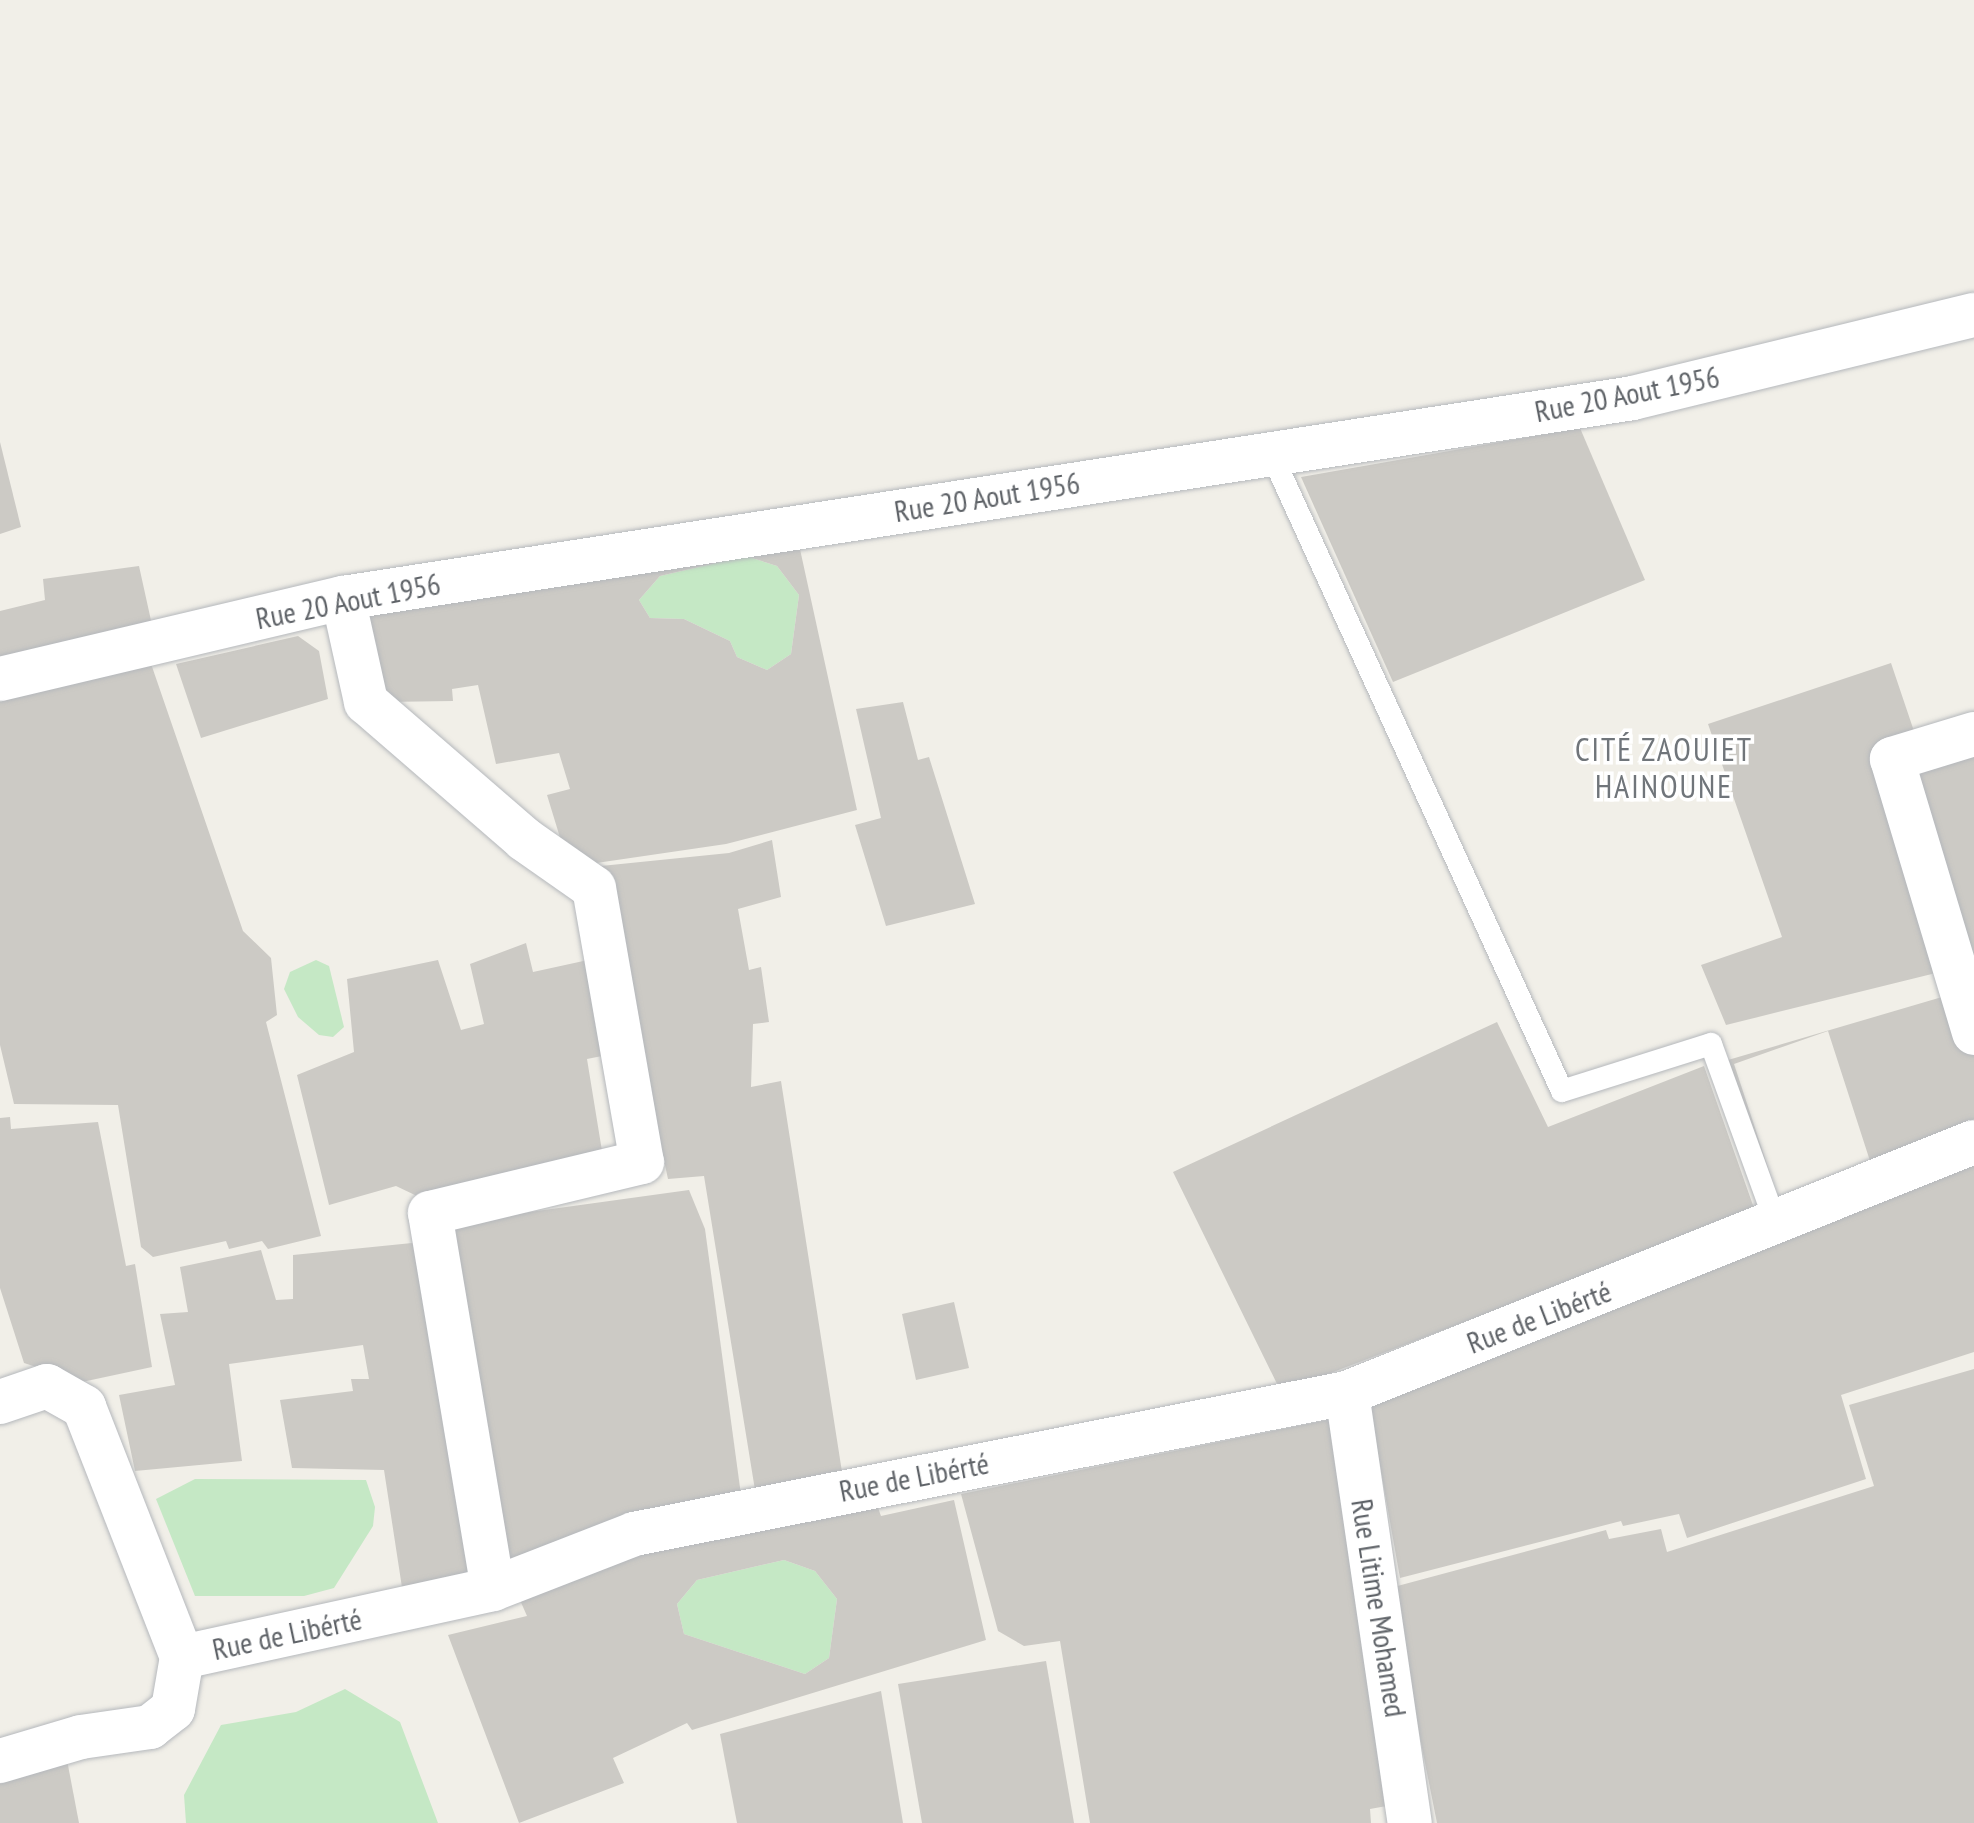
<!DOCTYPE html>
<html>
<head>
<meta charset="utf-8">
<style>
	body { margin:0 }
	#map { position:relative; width:1974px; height:1823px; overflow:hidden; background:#f1efe8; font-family:"PT Sans Narrow",sans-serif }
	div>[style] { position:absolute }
	.green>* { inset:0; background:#c5e8c5 }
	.building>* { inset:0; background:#cccac5 }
	.roads { filter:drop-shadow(0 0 2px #b5b8bc) drop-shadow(0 0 2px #b5b8bc) }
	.lane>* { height:22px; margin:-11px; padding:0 11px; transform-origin:11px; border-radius:11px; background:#fff }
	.street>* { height:44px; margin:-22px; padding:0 22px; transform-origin:22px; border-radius:22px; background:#fff }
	span { translate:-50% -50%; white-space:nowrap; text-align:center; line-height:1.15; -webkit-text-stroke:7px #fff; paint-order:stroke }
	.street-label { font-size:30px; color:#5f6368 }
	.neighbourhood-label { font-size:32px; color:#70757a; letter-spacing:2px }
</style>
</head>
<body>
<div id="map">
	<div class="green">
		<div style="clip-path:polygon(746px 556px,777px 566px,799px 595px,791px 654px,767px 670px,737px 657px,730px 641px,684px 619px,650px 618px,639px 600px,660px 576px)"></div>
		<div style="clip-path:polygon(316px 960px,329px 966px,344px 1027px,333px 1037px,319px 1035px,298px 1017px,284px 989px,290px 972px)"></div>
		<div style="clip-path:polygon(195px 1479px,366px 1480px,375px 1507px,373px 1526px,334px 1588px,304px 1596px,195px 1596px,156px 1499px)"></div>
		<div style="clip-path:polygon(784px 1560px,815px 1571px,837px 1599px,829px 1658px,805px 1674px,684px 1634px,677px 1604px,697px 1580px)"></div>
		<div style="clip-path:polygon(345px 1689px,400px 1722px,438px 1823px,186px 1823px,184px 1795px,221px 1725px,296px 1712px)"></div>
	</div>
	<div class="building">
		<div style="clip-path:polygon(1580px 428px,1645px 580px,1393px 682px,1301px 477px)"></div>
		<div style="clip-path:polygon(0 442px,21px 527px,0 534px)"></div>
		<div style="clip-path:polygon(evenodd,798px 540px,857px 810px,726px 844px,569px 867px,547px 795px,570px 789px,559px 753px,496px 764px,478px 685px,452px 689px,453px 701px,384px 702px,361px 624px,377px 606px,798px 540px,746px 556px,777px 566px,799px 595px,791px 654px,767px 670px,737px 657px,730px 641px,684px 619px,650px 618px,639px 600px,660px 576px,746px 556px)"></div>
		<div style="clip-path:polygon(139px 566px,152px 625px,0 673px,0 611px,45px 600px,43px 579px)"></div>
		<div style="clip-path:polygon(298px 636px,319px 651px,328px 699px,201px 738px,176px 664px)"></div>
		<div style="clip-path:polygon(148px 655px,243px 931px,271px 958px,277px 1015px,266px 1022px,321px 1236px,268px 1249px,262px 1241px,229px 1249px,226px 1241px,153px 1257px,141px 1247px,118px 1105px,14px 1104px,0 1045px,0 692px)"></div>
		<div style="clip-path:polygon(1891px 663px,1919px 746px,1879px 758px,1944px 971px,1726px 1025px,1701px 965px,1782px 937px,1708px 724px)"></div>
		<div style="clip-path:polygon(903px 702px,918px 760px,929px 757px,975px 904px,886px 926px,855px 825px,881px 818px,856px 709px)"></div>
		<div style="clip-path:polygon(1974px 741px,1974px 974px,1909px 760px)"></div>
		<div style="clip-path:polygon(772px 840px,781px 897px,738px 909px,749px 970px,761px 967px,769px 1022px,753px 1024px,751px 1087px,781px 1081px,842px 1472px,755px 1490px,704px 1176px,668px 1179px,601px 866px,729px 853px)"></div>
		<div style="clip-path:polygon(526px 943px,533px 972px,588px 960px,612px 1054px,587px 1059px,602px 1151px,417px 1196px,396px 1186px,329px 1205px,297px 1075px,354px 1052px,347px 979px,438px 960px,461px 1030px,484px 1024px,470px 964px)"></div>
		<div style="clip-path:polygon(1959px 992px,1974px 1050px,1974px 1127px,1870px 1161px,1828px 1031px,1734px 1064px,1779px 1201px,1728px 1060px)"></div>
		<div style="clip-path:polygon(1497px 1022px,1548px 1127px,1704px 1066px,1755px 1211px,1281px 1392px,1173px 1172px)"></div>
		<div style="clip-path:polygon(10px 1117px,11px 1129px,98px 1122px,126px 1266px,135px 1264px,152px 1367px,82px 1382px,24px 1363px,0 1288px,0 1118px)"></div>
		<div style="clip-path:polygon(1974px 1151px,1974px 1352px,1841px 1395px,1866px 1479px,1687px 1538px,1679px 1514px,1623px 1526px,1621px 1521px,1400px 1578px,1369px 1404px)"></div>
		<div style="clip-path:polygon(689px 1190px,705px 1229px,741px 1495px,503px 1572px,444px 1241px,457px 1222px)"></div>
		<div style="clip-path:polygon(422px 1242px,474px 1572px,403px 1594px,384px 1470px,292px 1468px,280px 1400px,353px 1391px,351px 1379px,369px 1379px,363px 1345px,229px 1364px,242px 1461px,135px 1471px,119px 1395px,175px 1385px,160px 1314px,188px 1312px,180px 1267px,261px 1250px,276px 1300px,293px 1299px,293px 1255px)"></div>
		<div style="clip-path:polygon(954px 1302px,969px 1368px,916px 1380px,902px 1314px)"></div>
		<div style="clip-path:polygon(1974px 1369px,1974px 1823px,1437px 1823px,1390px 1588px,1606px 1530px,1609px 1539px,1661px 1529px,1667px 1552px,1874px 1486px,1849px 1405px)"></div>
		<div style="clip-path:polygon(1337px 1418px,1392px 1805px,1370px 1809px,1371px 1823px,1090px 1823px,1060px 1641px,1024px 1646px,998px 1631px,961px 1494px)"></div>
		<div style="clip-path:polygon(evenodd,872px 1491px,881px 1516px,954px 1500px,986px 1640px,692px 1730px,687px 1723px,613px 1758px,624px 1783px,519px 1823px,448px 1635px,527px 1616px,516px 1591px,655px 1538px,872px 1491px,784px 1560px,815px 1571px,837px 1599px,829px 1658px,805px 1674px,684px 1634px,677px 1604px,697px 1580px,784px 1560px)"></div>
		<div style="clip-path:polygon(1046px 1661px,1074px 1823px,922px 1823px,898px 1684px)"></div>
		<div style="clip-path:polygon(881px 1691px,903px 1823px,737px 1823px,720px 1734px)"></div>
		<div style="clip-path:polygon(67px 1760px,79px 1823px,0 1823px,0 1784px)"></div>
	</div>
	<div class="roads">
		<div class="lane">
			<div style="left:1271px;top:453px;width:701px;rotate:65.48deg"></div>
			<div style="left:1562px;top:1091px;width:156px;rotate:-17.5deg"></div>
			<div style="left:1711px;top:1044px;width:191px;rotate:70.1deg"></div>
		</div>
		<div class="street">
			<div style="left:343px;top:598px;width:107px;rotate:77.5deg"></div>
			<div style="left:366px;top:702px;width:209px;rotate:40.9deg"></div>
			<div style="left:524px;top:839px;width:85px;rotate:35deg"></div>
			<div style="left:594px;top:888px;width:278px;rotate:80.1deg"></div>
			<div style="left:642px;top:1162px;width:218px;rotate:166.5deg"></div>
			<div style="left:430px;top:1213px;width:381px;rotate:80.5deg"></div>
			<div style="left:0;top:679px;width:352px;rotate:-13.3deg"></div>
			<div style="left:343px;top:598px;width:1305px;rotate:-8.81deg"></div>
			<div style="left:1633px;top:398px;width:351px;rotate:-13.7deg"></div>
			<div style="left:1974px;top:734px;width:86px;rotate:163deg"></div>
			<div style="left:1892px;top:759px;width:286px;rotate:73.3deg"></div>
			<div style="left:1347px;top:1393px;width:435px;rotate:81.7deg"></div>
			<div style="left:0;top:1402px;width:50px;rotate:-18.8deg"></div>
			<div style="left:47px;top:1386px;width:43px;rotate:29.6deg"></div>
			<div style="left:84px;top:1407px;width:269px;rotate:68.6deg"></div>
			<div style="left:182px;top:1657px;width:318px;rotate:-12.3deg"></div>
			<div style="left:493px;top:1589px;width:151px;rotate:-21.3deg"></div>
			<div style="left:634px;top:1534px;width:727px;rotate:-11.19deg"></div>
			<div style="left:1347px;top:1393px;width:675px;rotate:-21.82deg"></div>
			<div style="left:0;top:1761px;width:84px;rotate:-16.5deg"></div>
			<div style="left:81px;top:1737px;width:70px;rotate:-8.2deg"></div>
			<div style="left:150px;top:1727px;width:29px;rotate:-38deg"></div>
			<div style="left:173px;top:1709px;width:53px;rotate:-80.2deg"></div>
		</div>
	</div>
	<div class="street-label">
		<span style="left:1627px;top:394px;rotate:-11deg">Rue 20 Aout 1956</span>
		<span style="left:987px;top:497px;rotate:-9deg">Rue 20 Aout 1956</span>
		<span style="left:348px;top:601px;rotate:-11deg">Rue 20 Aout 1956</span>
		<span style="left:1539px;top:1317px;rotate:-21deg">Rue de Libérté</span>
		<span style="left:914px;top:1477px;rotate:-11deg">Rue de Libérté</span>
		<span style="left:1379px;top:1608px;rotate:81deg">Rue Litime Mohamed</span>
		<span style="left:287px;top:1634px;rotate:-12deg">Rue de Libérté</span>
	</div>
	<div class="neighbourhood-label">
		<span style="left:1664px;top:768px">CITÉ ZAOUIET<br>HAINOUNE</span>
	</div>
</div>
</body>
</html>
